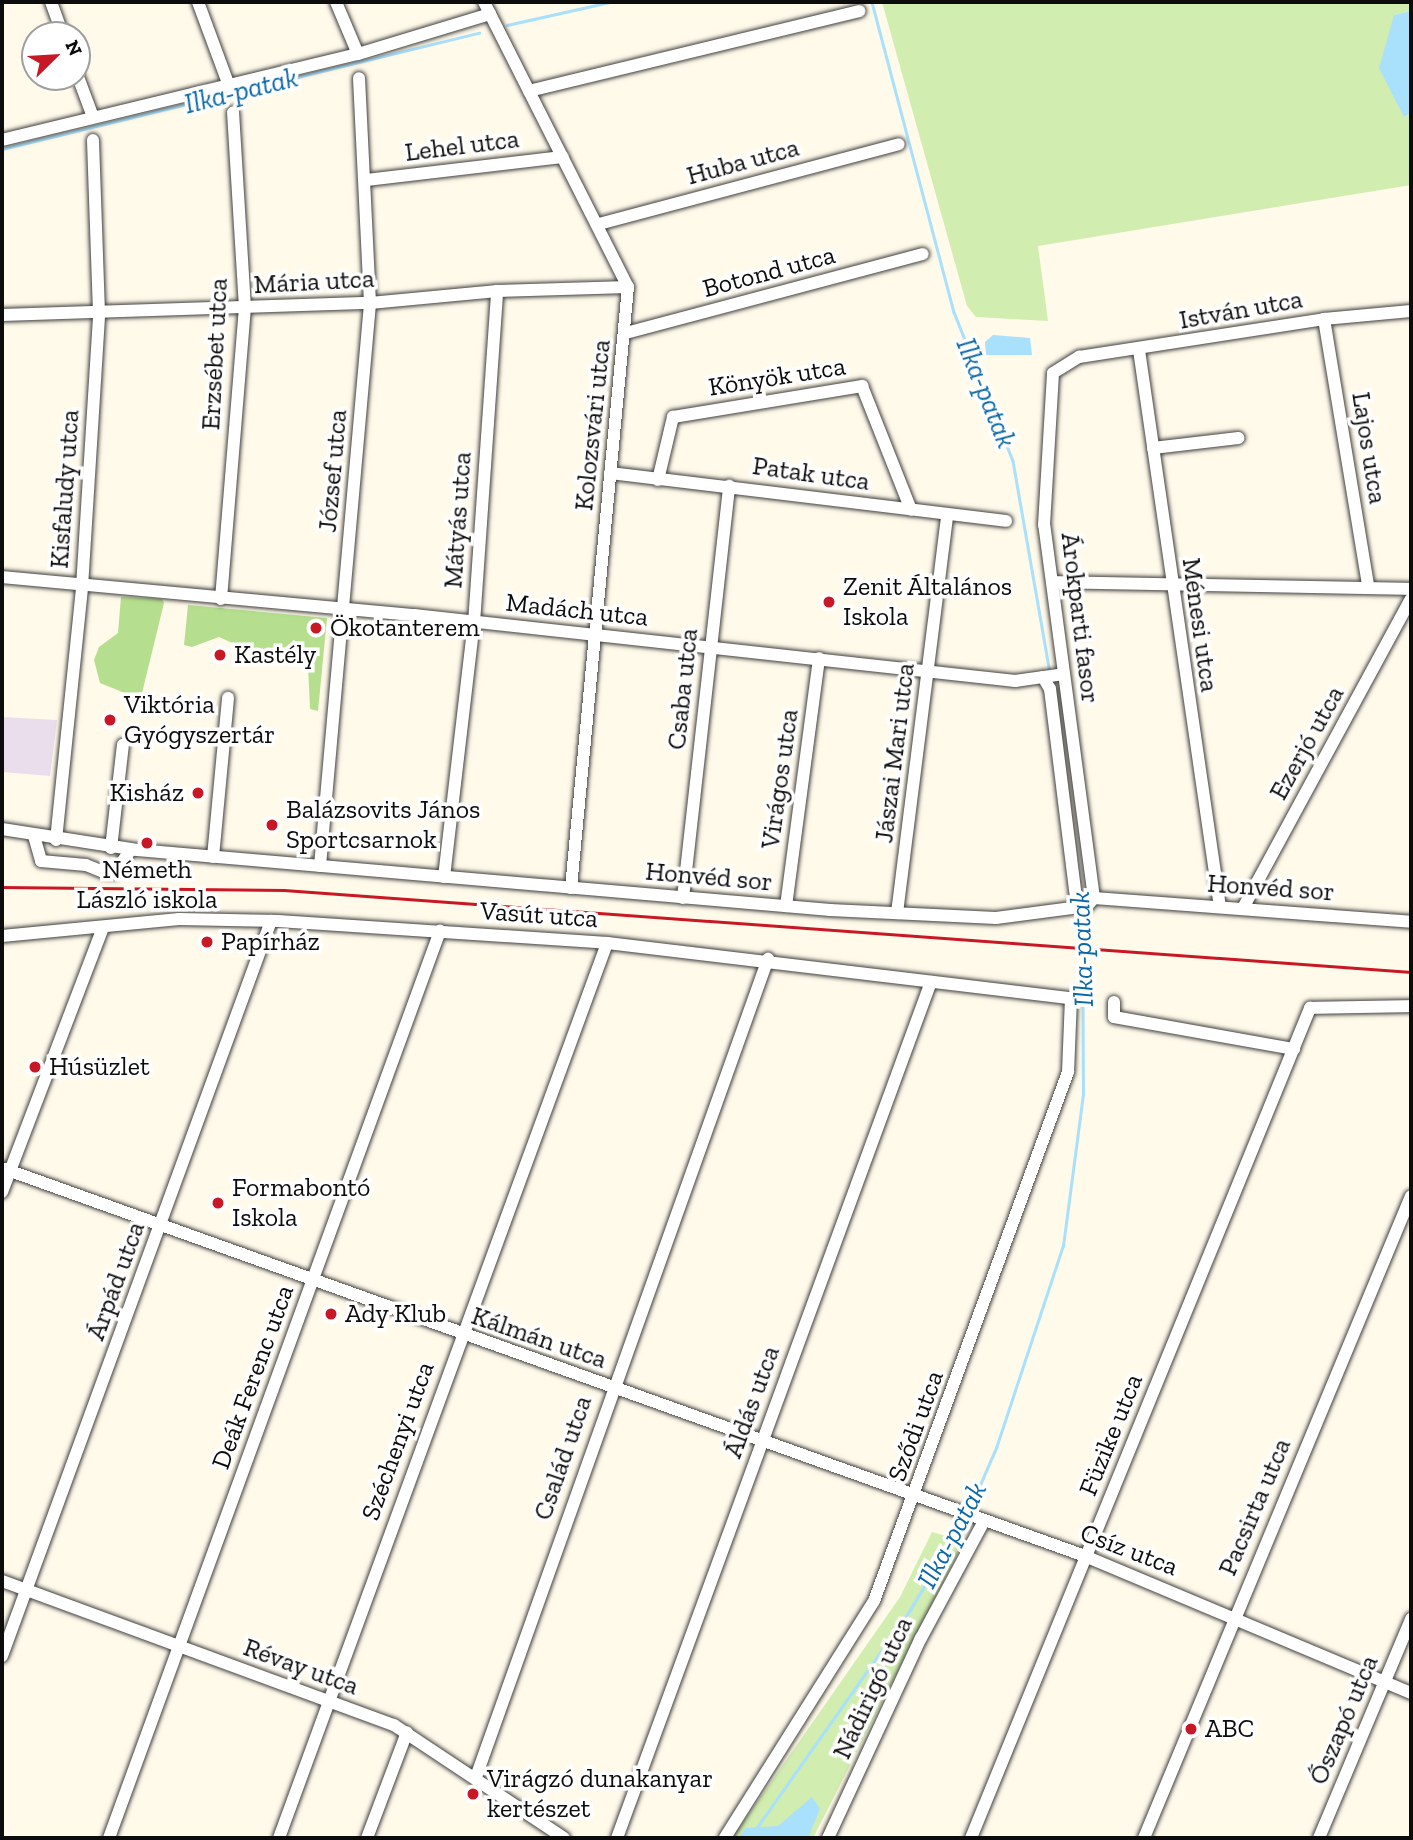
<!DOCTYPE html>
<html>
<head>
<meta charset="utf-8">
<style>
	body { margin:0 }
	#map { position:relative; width:1413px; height:1840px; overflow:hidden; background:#fffaea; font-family:"Zilla Slab",serif }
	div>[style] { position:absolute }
	.industrial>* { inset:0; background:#eadeec }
	.green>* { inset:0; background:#d2edb0 }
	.forest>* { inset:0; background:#b5df8e }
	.water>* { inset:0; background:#a9e0fc }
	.stream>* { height:2.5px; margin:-1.25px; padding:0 1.25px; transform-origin:1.25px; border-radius:1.25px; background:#a9e0fc }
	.roads { filter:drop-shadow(0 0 2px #3f3f3f) drop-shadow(0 0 2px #3f3f3f) }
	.minor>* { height:12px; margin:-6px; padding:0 6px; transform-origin:6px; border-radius:6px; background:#fff }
	.rail>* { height:2.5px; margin:-1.25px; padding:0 1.25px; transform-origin:1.25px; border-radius:1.25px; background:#c81725 }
	.dots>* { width:19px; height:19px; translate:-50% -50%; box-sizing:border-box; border:4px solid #fff; border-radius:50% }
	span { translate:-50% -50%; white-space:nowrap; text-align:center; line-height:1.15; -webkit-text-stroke:7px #fff; paint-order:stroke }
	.street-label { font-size:26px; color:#0c0c0c }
	.poi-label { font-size:26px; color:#0c0c0c }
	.left { translate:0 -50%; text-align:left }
	.right { translate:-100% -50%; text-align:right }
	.water-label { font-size:28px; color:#0a68a8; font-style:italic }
	.frame { position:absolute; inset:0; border:4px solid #0c0c0c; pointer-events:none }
	.north { position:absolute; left:21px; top:21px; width:70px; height:70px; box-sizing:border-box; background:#fff; border:2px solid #9e9e9e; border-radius:50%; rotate:66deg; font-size:19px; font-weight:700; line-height:28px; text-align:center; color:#0c0c0c }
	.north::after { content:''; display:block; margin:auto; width:24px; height:32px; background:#c81725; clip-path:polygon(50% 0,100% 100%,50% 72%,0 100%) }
</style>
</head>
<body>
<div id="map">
	<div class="industrial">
		<div style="clip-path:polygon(2px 717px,57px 720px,50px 776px,2px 772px)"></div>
	</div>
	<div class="green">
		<div style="clip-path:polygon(882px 2px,1411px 2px,1411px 11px,1394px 15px,1404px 117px,1411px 113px,1411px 185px,1038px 246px,1048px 321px,976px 317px,967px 306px)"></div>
		<div style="clip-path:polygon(932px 1532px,964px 1541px,813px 1838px,732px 1838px,900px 1597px)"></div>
	</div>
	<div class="forest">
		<div style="clip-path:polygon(121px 597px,162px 599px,164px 603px,142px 693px,132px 696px,100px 683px,94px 660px,99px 647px,118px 633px)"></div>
		<div style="clip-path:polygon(188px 605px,327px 618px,318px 711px,310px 709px,308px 666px,303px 660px,239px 646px,219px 637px,192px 647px,184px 645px)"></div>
	</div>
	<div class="water">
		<div style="clip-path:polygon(1411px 11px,1411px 113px,1404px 117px,1379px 68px,1394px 15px)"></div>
		<div style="clip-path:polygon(993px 335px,1030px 338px,1032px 355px,986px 355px,985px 342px)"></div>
		<div style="clip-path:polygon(812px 1797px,820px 1809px,808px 1838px,738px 1838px,746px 1828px,778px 1826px)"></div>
	</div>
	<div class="stream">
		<div style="left:872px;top:2px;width:321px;rotate:75.2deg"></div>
		<div style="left:954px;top:312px;width:160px;rotate:68.4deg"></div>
		<div style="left:1013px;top:461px;width:215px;rotate:80.1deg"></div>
		<div style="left:507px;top:25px;width:106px;rotate:-12.6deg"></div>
		<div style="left:2px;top:149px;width:491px;rotate:-13.7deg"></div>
		<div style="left:969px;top:1510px;width:68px;rotate:-66.5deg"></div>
		<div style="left:996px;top:1448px;width:213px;rotate:-71.7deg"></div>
		<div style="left:1063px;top:1246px;width:152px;rotate:-82.5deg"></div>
		<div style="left:1083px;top:1095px;width:183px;rotate:-90.3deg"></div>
		<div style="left:755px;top:1830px;width:269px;rotate:-54.8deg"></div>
		<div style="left:910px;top:1610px;width:106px;rotate:-59.3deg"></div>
	</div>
	<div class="roads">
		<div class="minor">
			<div style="left:51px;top:2px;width:35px;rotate:70deg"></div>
			<div style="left:198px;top:2px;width:90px;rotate:69.7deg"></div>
			<div style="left:336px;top:2px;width:56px;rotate:67.1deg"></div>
			<div style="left:484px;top:2px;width:319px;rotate:63.2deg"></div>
			<div style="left:628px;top:287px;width:604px;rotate:95.42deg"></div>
			<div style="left:77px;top:74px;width:46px;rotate:69.6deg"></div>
			<div style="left:529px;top:91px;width:340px;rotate:-13.6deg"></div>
			<div style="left:2px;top:140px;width:366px;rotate:-13.6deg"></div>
			<div style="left:358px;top:54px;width:138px;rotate:-16.9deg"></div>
			<div style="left:366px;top:180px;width:198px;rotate:-6.7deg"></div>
			<div style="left:599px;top:224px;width:310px;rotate:-14.9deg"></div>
			<div style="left:2px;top:315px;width:368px;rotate:-1.9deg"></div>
			<div style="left:370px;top:303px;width:128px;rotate:-5.4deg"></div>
			<div style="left:497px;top:291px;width:131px;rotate:-1.7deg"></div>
			<div style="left:1324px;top:319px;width:270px;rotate:80.6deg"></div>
			<div style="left:626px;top:333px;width:307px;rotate:-14.9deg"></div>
			<div style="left:1139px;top:350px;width:563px;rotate:81.73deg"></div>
			<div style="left:1153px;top:448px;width:86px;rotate:-6.7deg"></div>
			<div style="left:610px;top:473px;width:399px;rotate:6.9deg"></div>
			<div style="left:658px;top:480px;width:65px;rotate:-76.6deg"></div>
			<div style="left:673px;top:417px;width:192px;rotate:-9.3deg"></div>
			<div style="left:862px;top:386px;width:133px;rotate:68.4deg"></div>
			<div style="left:2px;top:577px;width:414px;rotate:5.3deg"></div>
			<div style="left:414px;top:615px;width:605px;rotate:6.27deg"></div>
			<div style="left:1015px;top:681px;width:49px;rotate:-8.1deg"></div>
			<div style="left:1054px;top:582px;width:357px;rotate:1.1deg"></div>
			<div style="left:221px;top:599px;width:292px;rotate:-85.3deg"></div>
			<div style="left:245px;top:308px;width:196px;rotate:-93.5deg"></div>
			<div style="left:1043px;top:677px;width:14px;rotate:60deg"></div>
			<div style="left:1050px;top:689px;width:220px;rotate:82.9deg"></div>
			<div style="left:2px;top:829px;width:137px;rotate:8.8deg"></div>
			<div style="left:137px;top:850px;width:696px;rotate:4.95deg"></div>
			<div style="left:830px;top:910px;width:166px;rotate:2.8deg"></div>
			<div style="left:996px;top:918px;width:92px;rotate:-7.5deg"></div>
			<div style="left:1087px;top:906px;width:11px;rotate:-49deg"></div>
			<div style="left:1094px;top:898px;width:318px;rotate:4.3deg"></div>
			<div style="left:34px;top:836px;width:26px;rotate:74deg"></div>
			<div style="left:41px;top:861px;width:45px;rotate:5.1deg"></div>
			<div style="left:86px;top:865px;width:18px;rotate:22deg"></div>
			<div style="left:103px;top:872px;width:11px;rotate:5deg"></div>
			<div style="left:114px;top:873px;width:29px;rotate:-54deg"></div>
			<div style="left:56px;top:840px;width:254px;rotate:-84.1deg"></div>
			<div style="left:82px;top:587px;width:275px;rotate:-86.4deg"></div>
			<div style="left:99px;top:313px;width:173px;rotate:-92deg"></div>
			<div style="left:111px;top:848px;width:104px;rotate:-83.4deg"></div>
			<div style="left:213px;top:857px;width:160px;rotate:-84.6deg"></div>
			<div style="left:320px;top:866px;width:565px;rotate:-84.92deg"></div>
			<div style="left:370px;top:303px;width:225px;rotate:-92.8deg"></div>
			<div style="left:444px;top:877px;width:256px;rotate:-83.3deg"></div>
			<div style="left:474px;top:623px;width:333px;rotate:-86deg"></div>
			<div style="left:683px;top:898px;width:415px;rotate:-83.6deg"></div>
			<div style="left:1094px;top:898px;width:376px;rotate:-97.6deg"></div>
			<div style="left:1044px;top:525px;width:152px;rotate:-86.6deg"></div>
			<div style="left:1053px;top:373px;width:31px;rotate:-32deg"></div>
			<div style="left:1079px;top:357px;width:248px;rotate:-8.8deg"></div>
			<div style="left:1324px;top:319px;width:87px;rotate:-5.3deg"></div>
			<div style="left:786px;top:906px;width:250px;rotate:-82.4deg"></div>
			<div style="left:1243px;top:908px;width:352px;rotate:-61.5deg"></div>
			<div style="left:897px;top:913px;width:401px;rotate:-82.8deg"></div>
			<div style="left:2px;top:936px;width:178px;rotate:-5.5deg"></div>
			<div style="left:179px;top:919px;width:99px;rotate:1.2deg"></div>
			<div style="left:278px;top:921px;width:330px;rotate:3.8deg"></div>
			<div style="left:607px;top:943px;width:467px;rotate:6.8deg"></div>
			<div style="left:1071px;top:998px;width:74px;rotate:92.3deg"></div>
			<div style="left:1068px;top:1072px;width:563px;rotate:110.14deg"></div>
			<div style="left:874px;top:1601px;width:280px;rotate:122.2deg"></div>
			<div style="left:1114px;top:1002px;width:15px;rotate:90deg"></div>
			<div style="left:1114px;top:1017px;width:183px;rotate:10.1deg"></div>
			<div style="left:2px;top:1168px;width:1150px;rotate:19.71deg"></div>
			<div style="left:1085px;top:1556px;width:354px;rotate:22.8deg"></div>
			<div style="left:2px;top:1192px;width:283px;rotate:-69.1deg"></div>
			<div style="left:2px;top:1581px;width:418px;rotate:20.2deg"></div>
			<div style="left:394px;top:1725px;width:204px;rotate:33.6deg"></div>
			<div style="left:2px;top:1656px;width:783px;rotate:-69.9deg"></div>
			<div style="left:476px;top:1777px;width:869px;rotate:-70.36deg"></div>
			<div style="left:109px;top:1838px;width:966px;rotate:-69.95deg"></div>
			<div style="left:279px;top:1838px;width:953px;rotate:-69.87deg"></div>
			<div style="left:367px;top:1838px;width:113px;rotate:-69.3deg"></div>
			<div style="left:617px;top:1838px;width:912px;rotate:-69.86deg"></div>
			<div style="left:828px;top:1838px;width:221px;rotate:-65.1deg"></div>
			<div style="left:921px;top:1638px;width:131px;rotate:-61.7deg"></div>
			<div style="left:971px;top:1838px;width:897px;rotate:-67.78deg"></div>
			<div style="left:1310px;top:1008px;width:101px;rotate:-1.1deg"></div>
			<div style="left:1144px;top:1838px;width:695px;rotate:-67.42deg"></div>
			<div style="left:1319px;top:1838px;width:238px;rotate:-67.2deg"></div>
		</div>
	</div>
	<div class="rail">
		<div style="left:2px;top:887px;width:282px;rotate:0.6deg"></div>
		<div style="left:284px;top:890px;width:1130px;rotate:4.16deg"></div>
	</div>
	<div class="dots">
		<div style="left:829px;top:602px;background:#c81725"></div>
		<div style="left:316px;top:628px;background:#c81725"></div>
		<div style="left:220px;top:655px;background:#c81725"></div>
		<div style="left:110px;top:720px;background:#c81725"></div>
		<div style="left:198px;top:793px;background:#c81725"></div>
		<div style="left:272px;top:825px;background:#c81725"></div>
		<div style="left:147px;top:843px;background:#c81725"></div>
		<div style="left:207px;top:942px;background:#c81725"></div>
		<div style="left:35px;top:1067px;background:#c81725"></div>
		<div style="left:218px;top:1203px;background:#c81725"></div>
		<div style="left:331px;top:1314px;background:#c81725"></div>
		<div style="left:1191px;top:1729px;background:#c81725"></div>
		<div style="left:473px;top:1794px;background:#c81725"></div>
	</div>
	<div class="street-label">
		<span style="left:462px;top:146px;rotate:-7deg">Lehel utca</span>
		<span style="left:743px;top:162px;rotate:-15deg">Huba utca</span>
		<span style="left:769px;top:272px;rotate:-15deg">Botond utca</span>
		<span style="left:314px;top:282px;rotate:-3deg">Mária utca</span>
		<span style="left:1241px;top:310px;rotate:-10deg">István utca</span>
		<span style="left:215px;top:354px;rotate:-87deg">Erzsébet utca</span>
		<span style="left:777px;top:377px;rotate:-9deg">Könyök utca</span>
		<span style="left:593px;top:425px;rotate:-84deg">Kolozsvári utca</span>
		<span style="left:1369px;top:448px;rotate:81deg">Lajos utca</span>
		<span style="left:333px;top:471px;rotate:-85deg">József utca</span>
		<span style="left:811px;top:474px;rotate:8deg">Patak utca</span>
		<span style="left:65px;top:489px;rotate:-86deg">Kisfaludy utca</span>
		<span style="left:458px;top:520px;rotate:-86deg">Mátyás utca</span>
		<span style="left:577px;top:610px;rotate:6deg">Madách utca</span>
		<span style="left:1080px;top:618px;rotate:83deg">Árokparti fasor</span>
		<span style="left:1200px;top:625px;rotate:82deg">Ménesi utca</span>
		<span style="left:683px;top:689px;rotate:-84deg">Csaba utca</span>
		<span style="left:1307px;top:743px;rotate:-61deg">Ezerjó utca</span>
		<span style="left:895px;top:753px;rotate:-83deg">Jászai Mari utca</span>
		<span style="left:780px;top:779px;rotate:-82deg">Virágos utca</span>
		<span style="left:709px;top:877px;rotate:5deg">Honvéd sor</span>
		<span style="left:1271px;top:888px;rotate:4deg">Honvéd sor</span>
		<span style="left:539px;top:915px;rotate:4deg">Vasút utca</span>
		<span style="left:116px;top:1281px;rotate:-70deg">Árpád utca</span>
		<span style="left:539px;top:1338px;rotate:19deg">Kálmán utca</span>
		<span style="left:253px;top:1377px;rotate:-70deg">Deák Ferenc utca</span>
		<span style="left:752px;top:1402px;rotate:-70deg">Áldás utca</span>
		<span style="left:916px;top:1426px;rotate:-70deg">Sződi utca</span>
		<span style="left:1111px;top:1435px;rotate:-68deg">Füzike utca</span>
		<span style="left:398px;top:1441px;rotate:-70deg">Széchenyi utca</span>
		<span style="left:563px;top:1458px;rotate:-71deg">Család utca</span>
		<span style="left:1255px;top:1507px;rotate:-67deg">Pacsirta utca</span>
		<span style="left:1129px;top:1550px;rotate:21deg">Csíz utca</span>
		<span style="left:301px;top:1667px;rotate:20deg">Révay utca</span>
		<span style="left:873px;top:1688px;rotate:-65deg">Nádirigó utca</span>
		<span style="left:1344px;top:1720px;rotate:-67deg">Őszapó utca</span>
	</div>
	<div class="poi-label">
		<span class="left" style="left:843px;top:602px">Zenit Általános<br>Iskola</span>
		<span class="left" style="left:330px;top:628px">Ökotanterem</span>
		<span class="left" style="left:234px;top:655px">Kastély</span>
		<span class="left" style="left:124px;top:720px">Viktória<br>Gyógyszertár</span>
		<span class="right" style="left:184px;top:793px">Kisház</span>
		<span class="left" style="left:286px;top:825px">Balázsovits János<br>Sportcsarnok</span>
		<span style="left:147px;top:885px">Németh<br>László iskola</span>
		<span class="left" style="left:221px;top:942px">Papírház</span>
		<span class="left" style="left:49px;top:1067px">Húsüzlet</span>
		<span class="left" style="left:232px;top:1203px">Formabontó<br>Iskola</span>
		<span class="left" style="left:345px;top:1314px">Ady Klub</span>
		<span class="left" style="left:1205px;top:1729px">ABC</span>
		<span class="left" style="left:487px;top:1794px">Virágzó dunakanyar<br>kertészet</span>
	</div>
	<div class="water-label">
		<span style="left:241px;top:91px;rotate:-14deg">Ilka-patak</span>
		<span style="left:986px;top:393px;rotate:68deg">Ilka-patak</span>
		<span style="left:1082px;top:949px;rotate:-92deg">Ilka-patak</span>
		<span style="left:952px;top:1535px;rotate:-62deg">Ilka-patak</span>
	</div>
	<div class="frame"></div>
	<div class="north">N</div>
</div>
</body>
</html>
